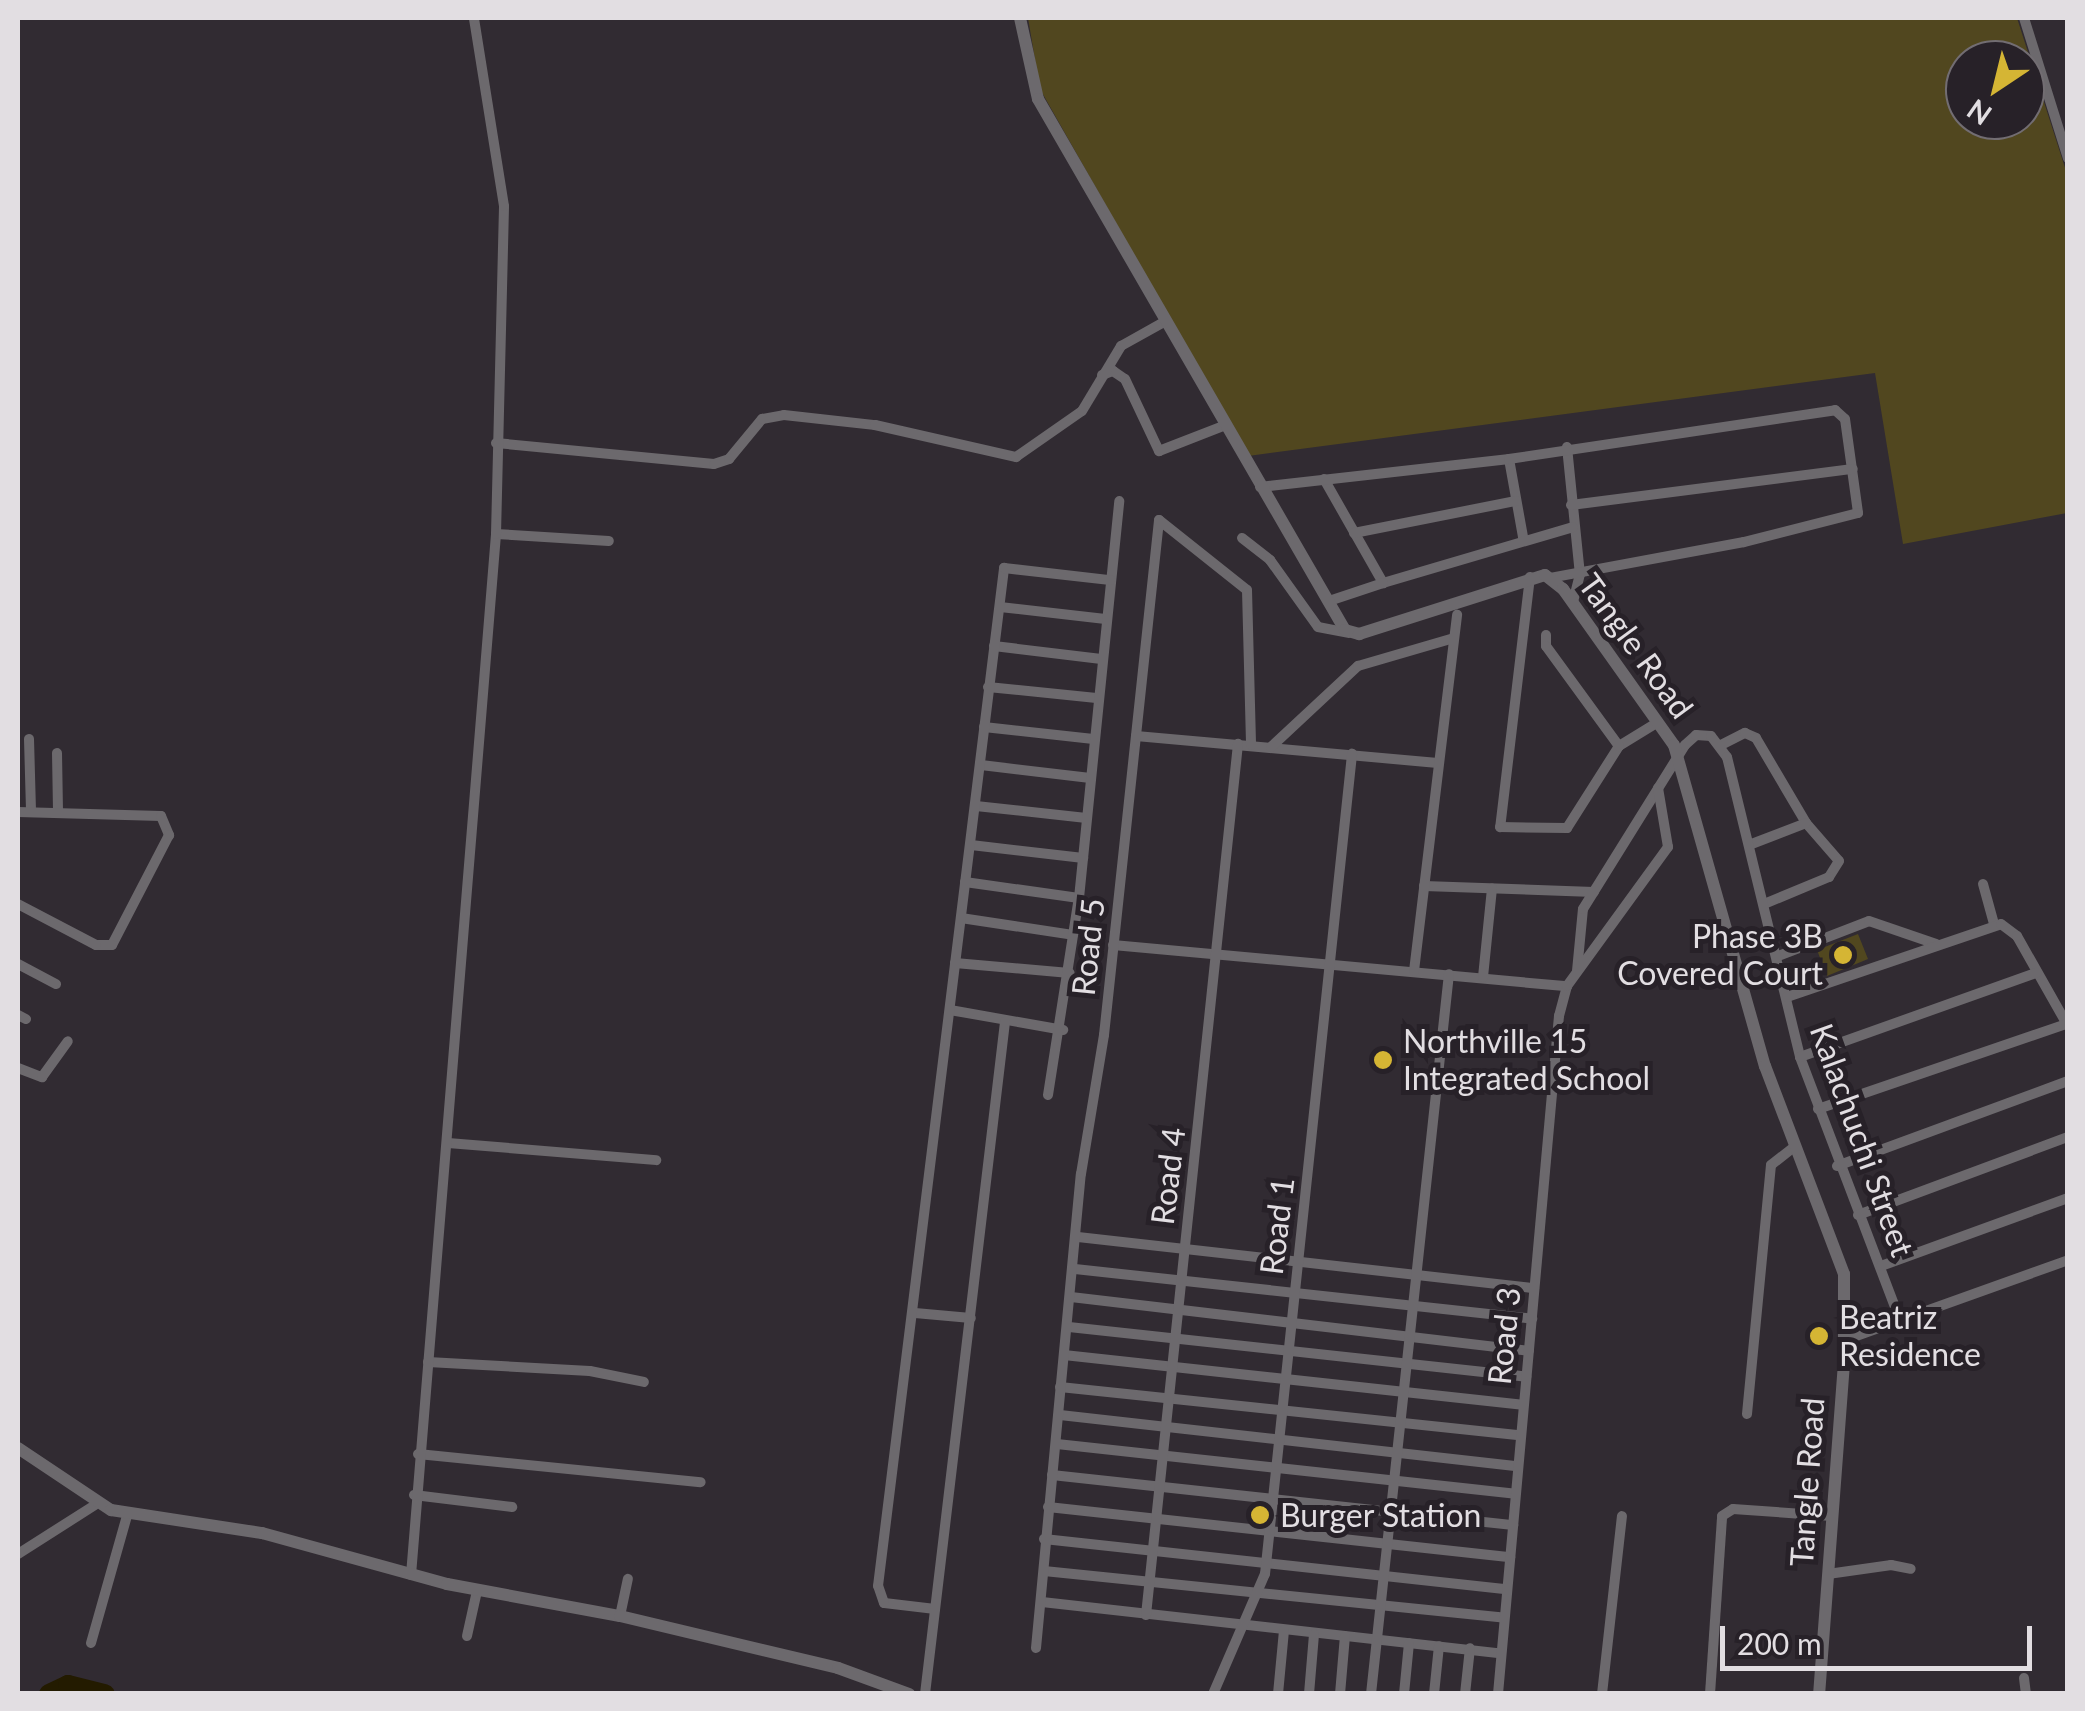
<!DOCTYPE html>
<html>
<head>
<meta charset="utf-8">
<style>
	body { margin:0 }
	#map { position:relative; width:2085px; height:1711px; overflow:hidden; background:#312b32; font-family:Lato,sans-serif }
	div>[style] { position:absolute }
	.green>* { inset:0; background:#51471f }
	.river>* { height:20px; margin:-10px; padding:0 10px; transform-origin:10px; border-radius:10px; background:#231b00 }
	.minor>* { height:10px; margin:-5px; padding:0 5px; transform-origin:5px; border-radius:5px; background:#6c696d }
	.tertiary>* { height:12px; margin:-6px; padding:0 6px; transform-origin:6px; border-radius:6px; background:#6c696d }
	.dots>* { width:28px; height:28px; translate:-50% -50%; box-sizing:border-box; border:5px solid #272128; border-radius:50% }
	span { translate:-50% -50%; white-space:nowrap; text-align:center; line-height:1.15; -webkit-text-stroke:10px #272128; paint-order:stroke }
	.street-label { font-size:32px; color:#e2dee2 }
	.poi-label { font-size:32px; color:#e2dee2 }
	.right { translate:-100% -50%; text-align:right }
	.left { translate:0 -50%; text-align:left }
	.frame { position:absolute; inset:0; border:20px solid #e2dee2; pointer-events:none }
	.north { position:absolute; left:1945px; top:40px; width:100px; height:100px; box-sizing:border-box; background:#272128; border:2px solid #726d72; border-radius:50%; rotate:215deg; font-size:28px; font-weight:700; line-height:40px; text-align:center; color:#e2dee2 }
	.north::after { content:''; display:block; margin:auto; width:35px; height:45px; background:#d5b534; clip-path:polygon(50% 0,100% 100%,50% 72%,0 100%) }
	.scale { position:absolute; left:1720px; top:1626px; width:312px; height:45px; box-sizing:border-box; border:5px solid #e2dee2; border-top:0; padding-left:12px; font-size:30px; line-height:35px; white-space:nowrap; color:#e2dee2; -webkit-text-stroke:8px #272128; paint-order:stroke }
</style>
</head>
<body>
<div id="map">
	<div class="green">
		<div style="clip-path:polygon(evenodd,1028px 18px,2017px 18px,2067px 174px,2067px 513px,1903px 544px,1875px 373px,1248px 456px,1040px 89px,1028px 18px,1965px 60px,2025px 60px,2025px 120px,1965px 120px,1965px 60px)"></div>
		<div style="clip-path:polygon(1858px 934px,1868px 959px,1827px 976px,1817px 950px)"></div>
	</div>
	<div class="river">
		<div style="left:49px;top:1694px;width:21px;rotate:-25deg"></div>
		<div style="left:68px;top:1685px;width:38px;rotate:14deg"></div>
	</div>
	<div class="minor">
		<div style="left:2024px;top:18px;width:147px;rotate:72.6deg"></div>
		<div style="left:1102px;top:375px;width:12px;rotate:-20deg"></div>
		<div style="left:1113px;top:371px;width:14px;rotate:34deg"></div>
		<div style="left:1125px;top:379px;width:80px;rotate:64.7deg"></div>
		<div style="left:1159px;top:451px;width:72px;rotate:-21.2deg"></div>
		<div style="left:496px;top:443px;width:219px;rotate:5.5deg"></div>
		<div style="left:714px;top:464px;width:16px;rotate:-18deg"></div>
		<div style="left:729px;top:459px;width:52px;rotate:-50.5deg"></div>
		<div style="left:762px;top:419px;width:22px;rotate:-10deg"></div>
		<div style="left:784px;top:415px;width:92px;rotate:6.3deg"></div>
		<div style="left:875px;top:425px;width:145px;rotate:12.8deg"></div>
		<div style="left:1016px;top:457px;width:80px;rotate:-34.9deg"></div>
		<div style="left:1082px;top:411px;width:76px;rotate:-59deg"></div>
		<div style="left:1121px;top:346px;width:51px;rotate:-29.1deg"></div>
		<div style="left:1567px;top:447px;width:128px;rotate:84.2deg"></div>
		<div style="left:1580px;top:574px;width:30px;rotate:104deg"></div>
		<div style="left:1509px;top:459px;width:79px;rotate:79.8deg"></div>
		<div style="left:1324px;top:479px;width:120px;rotate:60.4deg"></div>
		<div style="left:1383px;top:583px;width:198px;rotate:-16.4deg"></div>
		<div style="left:1260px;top:487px;width:251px;rotate:-6.4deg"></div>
		<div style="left:1509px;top:459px;width:330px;rotate:-8.5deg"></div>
		<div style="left:1835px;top:410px;width:13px;rotate:42deg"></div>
		<div style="left:1845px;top:419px;width:95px;rotate:82.1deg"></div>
		<div style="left:1858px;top:513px;width:118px;rotate:165.7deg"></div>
		<div style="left:1744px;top:542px;width:197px;rotate:169.5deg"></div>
		<div style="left:1571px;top:505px;width:284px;rotate:-7.3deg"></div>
		<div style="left:1354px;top:533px;width:165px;rotate:-11.2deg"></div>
		<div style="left:496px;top:534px;width:113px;rotate:3.5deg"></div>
		<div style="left:1242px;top:538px;width:36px;rotate:38deg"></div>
		<div style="left:1270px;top:560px;width:82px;rotate:54.4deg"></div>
		<div style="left:1318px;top:627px;width:31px;rotate:11deg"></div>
		<div style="left:1530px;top:577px;width:252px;rotate:96.8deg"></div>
		<div style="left:1500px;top:827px;width:67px;rotate:0.9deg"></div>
		<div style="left:1567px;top:828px;width:97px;rotate:-57.6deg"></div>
		<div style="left:1619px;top:746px;width:46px;rotate:-31.6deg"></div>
		<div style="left:1329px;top:601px;width:57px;rotate:-18.4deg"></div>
		<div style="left:1000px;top:607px;width:106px;rotate:6.5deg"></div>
		<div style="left:1546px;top:635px;width:11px;rotate:90deg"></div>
		<div style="left:1546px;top:646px;width:124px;rotate:53.9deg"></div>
		<div style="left:994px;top:646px;width:108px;rotate:6.9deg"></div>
		<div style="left:988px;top:687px;width:109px;rotate:5.8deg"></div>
		<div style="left:984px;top:727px;width:110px;rotate:6.3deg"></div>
		<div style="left:1136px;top:736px;width:303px;rotate:5.1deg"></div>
		<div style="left:29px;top:739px;width:72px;rotate:88.4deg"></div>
		<div style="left:1721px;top:745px;width:27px;rotate:-27deg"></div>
		<div style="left:1745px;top:733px;width:12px;rotate:24deg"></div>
		<div style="left:1756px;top:738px;width:99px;rotate:59.5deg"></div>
		<div style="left:1806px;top:823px;width:50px;rotate:49deg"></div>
		<div style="left:1839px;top:861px;width:19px;rotate:122deg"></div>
		<div style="left:1829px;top:877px;width:70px;rotate:157.4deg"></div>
		<div style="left:1271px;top:747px;width:119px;rotate:-43deg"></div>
		<div style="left:1358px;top:666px;width:100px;rotate:-16.3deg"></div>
		<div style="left:57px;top:753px;width:59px;rotate:89deg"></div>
		<div style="left:981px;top:765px;width:110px;rotate:6.8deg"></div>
		<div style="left:976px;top:806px;width:111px;rotate:6.2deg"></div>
		<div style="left:18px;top:812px;width:143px;rotate:1.6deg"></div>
		<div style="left:161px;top:816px;width:21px;rotate:67deg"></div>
		<div style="left:169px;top:835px;width:124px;rotate:117.4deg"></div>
		<div style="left:112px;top:945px;width:16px;rotate:180deg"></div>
		<div style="left:96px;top:945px;width:88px;rotate:-152.3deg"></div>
		<div style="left:971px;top:845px;width:113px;rotate:6.6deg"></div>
		<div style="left:1749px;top:845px;width:61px;rotate:-21.1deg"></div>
		<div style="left:965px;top:882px;width:115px;rotate:8deg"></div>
		<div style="left:1983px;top:884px;width:41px;rotate:74.6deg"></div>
		<div style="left:1424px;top:886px;width:170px;rotate:2deg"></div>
		<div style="left:961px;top:918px;width:113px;rotate:8.6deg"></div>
		<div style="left:1113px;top:945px;width:456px;rotate:5.2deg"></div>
		<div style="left:1778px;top:956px;width:97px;rotate:-21deg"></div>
		<div style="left:1869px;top:921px;width:71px;rotate:18.9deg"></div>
		<div style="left:955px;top:963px;width:115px;rotate:5deg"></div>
		<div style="left:18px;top:964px;width:43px;rotate:27.8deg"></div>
		<div style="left:1414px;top:971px;width:359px;rotate:-83.1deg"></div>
		<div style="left:1577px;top:971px;width:62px;rotate:-84.5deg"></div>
		<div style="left:1583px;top:909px;width:193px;rotate:-58.1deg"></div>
		<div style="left:1685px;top:745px;width:15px;rotate:-42deg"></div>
		<div style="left:1696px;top:735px;width:15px;rotate:4deg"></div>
		<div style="left:1711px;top:736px;width:26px;rotate:53deg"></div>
		<div style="left:1727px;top:757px;width:309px;rotate:76.3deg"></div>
		<div style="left:1800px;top:1057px;width:279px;rotate:69.2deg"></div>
		<div style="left:1483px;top:977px;width:89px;rotate:-84.2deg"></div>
		<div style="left:1787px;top:997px;width:226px;rotate:-18.8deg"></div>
		<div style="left:2001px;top:924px;width:20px;rotate:37deg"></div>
		<div style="left:2017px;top:936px;width:103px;rotate:60.5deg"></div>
		<div style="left:950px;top:1010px;width:115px;rotate:10deg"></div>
		<div style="left:18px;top:1015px;width:9px;rotate:27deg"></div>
		<div style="left:1800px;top:1057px;width:251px;rotate:-19.6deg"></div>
		<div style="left:18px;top:1068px;width:26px;rotate:21deg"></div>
		<div style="left:42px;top:1077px;width:44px;rotate:-54.2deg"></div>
		<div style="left:1048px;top:1095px;width:199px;rotate:-81.1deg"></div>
		<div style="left:1079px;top:898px;width:399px;rotate:-84.2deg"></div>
		<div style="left:1818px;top:1109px;width:262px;rotate:-18.9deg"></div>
		<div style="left:448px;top:1143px;width:209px;rotate:4.7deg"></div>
		<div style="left:1837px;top:1166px;width:246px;rotate:-20.2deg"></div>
		<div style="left:1858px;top:1215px;width:224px;rotate:-20.4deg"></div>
		<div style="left:1078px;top:1237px;width:459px;rotate:6.4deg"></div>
		<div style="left:1881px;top:1266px;width:199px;rotate:-20deg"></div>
		<div style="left:1075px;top:1269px;width:460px;rotate:6.2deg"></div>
		<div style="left:1071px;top:1297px;width:461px;rotate:6.7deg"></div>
		<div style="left:915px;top:1313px;width:56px;rotate:5.1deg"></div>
		<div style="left:1069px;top:1327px;width:460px;rotate:6.2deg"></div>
		<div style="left:1845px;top:1340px;width:237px;rotate:-19.7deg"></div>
		<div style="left:1064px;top:1355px;width:461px;rotate:6.2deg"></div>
		<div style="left:428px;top:1362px;width:162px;rotate:3.2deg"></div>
		<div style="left:590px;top:1371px;width:55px;rotate:11.5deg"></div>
		<div style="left:1060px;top:1387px;width:462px;rotate:6deg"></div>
		<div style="left:1747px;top:1414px;width:250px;rotate:-84.5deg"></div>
		<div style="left:1771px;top:1165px;width:29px;rotate:-38deg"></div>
		<div style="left:1060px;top:1415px;width:460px;rotate:6.4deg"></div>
		<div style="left:1057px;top:1444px;width:461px;rotate:6.2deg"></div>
		<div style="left:418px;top:1454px;width:284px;rotate:5.7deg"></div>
		<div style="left:1052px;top:1475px;width:464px;rotate:6.2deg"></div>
		<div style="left:414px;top:1495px;width:99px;rotate:7deg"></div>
		<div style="left:1048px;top:1507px;width:465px;rotate:6.2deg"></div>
		<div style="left:1044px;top:1539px;width:465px;rotate:6.2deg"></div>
		<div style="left:18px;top:1554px;width:91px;rotate:-32.5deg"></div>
		<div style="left:1044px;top:1571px;width:461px;rotate:5.8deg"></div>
		<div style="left:1828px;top:1574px;width:64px;rotate:-8.1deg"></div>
		<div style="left:1891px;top:1565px;width:20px;rotate:11deg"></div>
		<div style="left:411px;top:1575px;width:1044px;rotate:-85.33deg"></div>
		<div style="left:496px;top:534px;width:328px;rotate:-88.6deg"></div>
		<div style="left:504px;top:206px;width:190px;rotate:-99.1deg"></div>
		<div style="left:1042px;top:1602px;width:461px;rotate:6.4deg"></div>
		<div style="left:935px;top:1609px;width:51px;rotate:-173.3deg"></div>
		<div style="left:884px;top:1603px;width:18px;rotate:-109deg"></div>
		<div style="left:878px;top:1586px;width:1026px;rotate:-82.94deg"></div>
		<div style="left:1004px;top:568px;width:107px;rotate:6.5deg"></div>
		<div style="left:1146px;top:1615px;width:876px;rotate:-83.97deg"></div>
		<div style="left:620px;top:1616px;width:38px;rotate:-78deg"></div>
		<div style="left:467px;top:1636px;width:46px;rotate:-77.5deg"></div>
		<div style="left:91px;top:1643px;width:136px;rotate:-74.2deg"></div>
		<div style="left:1036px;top:1648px;width:476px;rotate:-84.6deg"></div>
		<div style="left:1081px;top:1174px;width:141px;rotate:-80.6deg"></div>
		<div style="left:1104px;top:1035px;width:518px;rotate:-83.9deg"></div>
		<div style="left:1159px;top:520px;width:112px;rotate:38.5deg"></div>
		<div style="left:1247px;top:590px;width:155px;rotate:88.5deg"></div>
		<div style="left:2024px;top:1678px;width:16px;rotate:83deg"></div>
		<div style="left:925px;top:1694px;width:677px;rotate:-83.21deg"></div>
		<div style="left:1213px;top:1694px;width:131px;rotate:-66.6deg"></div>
		<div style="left:1265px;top:1574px;width:825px;rotate:-83.94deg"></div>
		<div style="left:1278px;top:1694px;width:64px;rotate:-84.6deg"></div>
		<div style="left:1309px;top:1694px;width:60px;rotate:-85.2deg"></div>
		<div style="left:1340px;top:1694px;width:58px;rotate:-85.1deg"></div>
		<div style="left:1371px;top:1694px;width:724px;rotate:-83.82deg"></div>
		<div style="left:1404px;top:1694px;width:51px;rotate:-84.4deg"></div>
		<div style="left:1434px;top:1694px;width:48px;rotate:-84.1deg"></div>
		<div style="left:1465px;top:1694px;width:46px;rotate:-83.8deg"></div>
		<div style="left:1498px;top:1694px;width:681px;rotate:-84.86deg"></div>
		<div style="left:1559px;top:1016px;width:31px;rotate:-75deg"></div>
		<div style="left:1567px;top:986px;width:172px;rotate:-54deg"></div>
		<div style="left:1668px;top:847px;width:60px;rotate:-99.6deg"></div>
		<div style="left:1602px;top:1694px;width:179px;rotate:-83.6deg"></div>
		<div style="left:1710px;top:1694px;width:178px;rotate:-86.1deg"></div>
		<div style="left:1722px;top:1516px;width:13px;rotate:-32deg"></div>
		<div style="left:1733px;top:1509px;width:99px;rotate:4deg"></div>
	</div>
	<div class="tertiary">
		<div style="left:1020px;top:18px;width:83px;rotate:77.5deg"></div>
		<div style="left:1038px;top:99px;width:613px;rotate:59.97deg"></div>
		<div style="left:1345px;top:630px;width:15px;rotate:16deg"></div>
		<div style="left:1359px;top:634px;width:195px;rotate:-17.6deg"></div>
		<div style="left:1545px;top:575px;width:23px;rotate:38deg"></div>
		<div style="left:1563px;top:589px;width:191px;rotate:54.6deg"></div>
		<div style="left:1674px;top:745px;width:334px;rotate:74.2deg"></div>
		<div style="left:1765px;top:1066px;width:222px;rotate:69.2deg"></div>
		<div style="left:1844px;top:1274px;width:89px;rotate:90deg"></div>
		<div style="left:1844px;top:1363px;width:332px;rotate:94.3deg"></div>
		<div style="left:18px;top:1448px;width:112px;rotate:33.7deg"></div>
		<div style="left:111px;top:1510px;width:153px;rotate:8.7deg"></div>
		<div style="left:262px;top:1533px;width:192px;rotate:15.4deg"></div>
		<div style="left:447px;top:1584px;width:176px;rotate:10.5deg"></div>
		<div style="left:620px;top:1616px;width:224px;rotate:13.4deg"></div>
		<div style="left:838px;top:1668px;width:76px;rotate:20.1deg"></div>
	</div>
	<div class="dots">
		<div style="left:1843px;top:955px;background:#d5b534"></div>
		<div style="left:1383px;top:1060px;background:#d5b534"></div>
		<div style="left:1819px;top:1336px;background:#d5b534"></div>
		<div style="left:1260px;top:1515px;background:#d5b534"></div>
	</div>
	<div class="street-label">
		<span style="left:1636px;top:646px;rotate:54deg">Tangle Road</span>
		<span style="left:1088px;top:947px;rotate:-84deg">Road 5</span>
		<span style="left:1862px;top:1140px;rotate:70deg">Kalachuchi Street</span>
		<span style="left:1168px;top:1176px;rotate:-83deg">Road 4</span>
		<span style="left:1277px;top:1226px;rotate:-83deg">Road 1</span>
		<span style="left:1504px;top:1336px;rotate:-84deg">Road 3</span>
		<span style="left:1807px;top:1482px;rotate:-86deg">Tangle Road</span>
	</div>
	<div class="poi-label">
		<span class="right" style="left:1823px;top:955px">Phase 3B<br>Covered Court</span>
		<span class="left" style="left:1403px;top:1060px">Northville 15<br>Integrated School</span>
		<span class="left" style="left:1839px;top:1336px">Beatriz<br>Residence</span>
		<span class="left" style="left:1280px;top:1515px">Burger Station</span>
	</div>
	<div class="frame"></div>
	<div class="north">N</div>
	<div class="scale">200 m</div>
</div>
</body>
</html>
